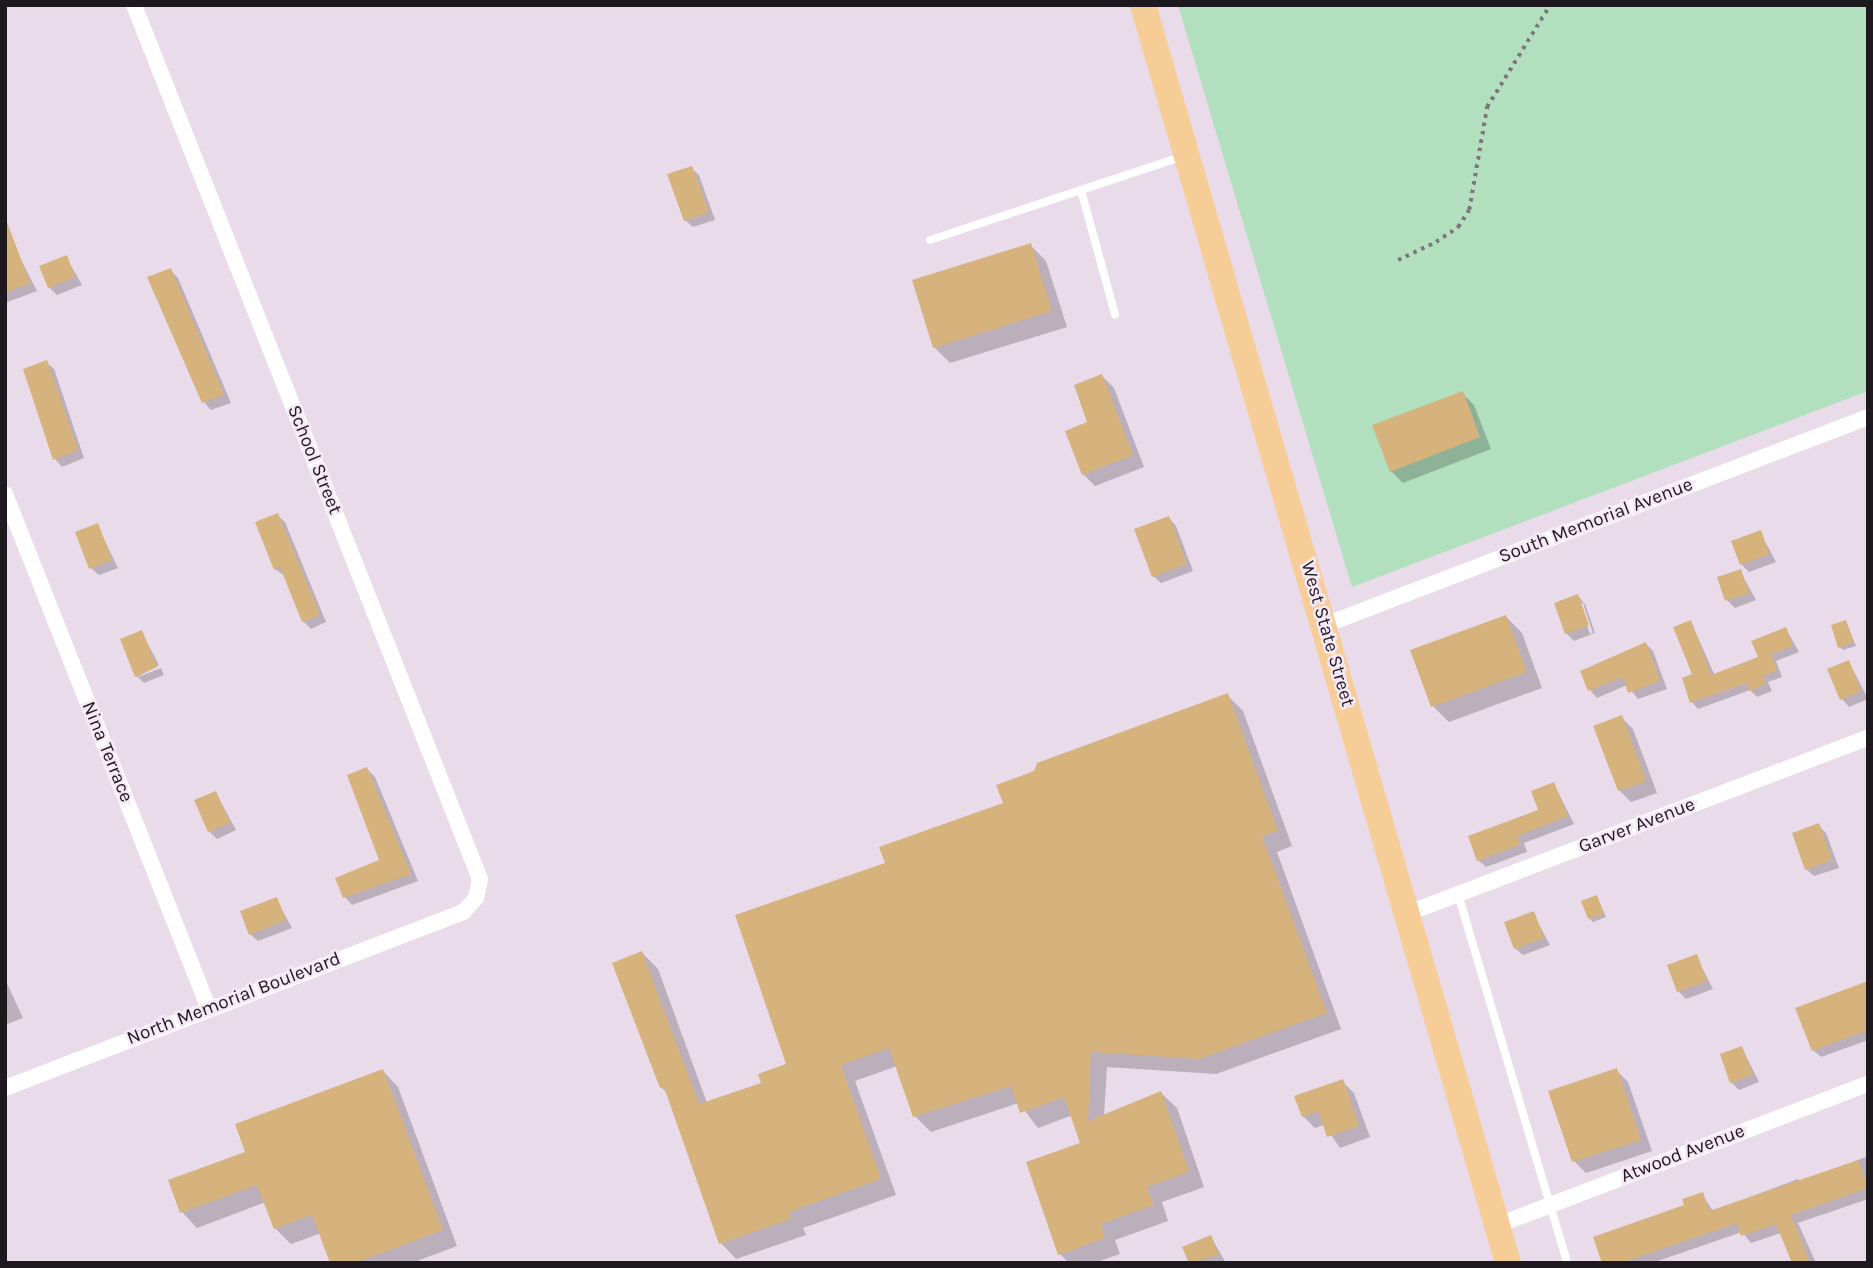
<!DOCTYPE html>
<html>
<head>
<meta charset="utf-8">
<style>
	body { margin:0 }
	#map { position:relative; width:1873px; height:1268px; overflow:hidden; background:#e9dbe9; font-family:Karla,sans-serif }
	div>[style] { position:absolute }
	.green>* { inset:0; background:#b2dfbe }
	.shadow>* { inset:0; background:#0003 }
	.building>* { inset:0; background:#d6b37c }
	.path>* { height:3.5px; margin-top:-1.75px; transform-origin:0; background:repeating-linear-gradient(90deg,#7d747d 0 3.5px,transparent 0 8.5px) }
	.service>* { height:8px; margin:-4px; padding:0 4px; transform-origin:4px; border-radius:4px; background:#fff }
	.minor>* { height:16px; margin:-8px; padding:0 8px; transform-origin:8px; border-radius:8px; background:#fff }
	.primary>* { height:26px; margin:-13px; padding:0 13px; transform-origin:13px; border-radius:13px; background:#f7cd97 }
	span { translate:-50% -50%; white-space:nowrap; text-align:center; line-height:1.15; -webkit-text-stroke:5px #f6e8f6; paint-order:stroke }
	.street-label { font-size:19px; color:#1e191e }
	.frame { position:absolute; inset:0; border:7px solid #1e191e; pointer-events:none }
</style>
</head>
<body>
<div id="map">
	<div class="green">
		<div style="clip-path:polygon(1178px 5px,1868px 5px,1868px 391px,1352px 587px)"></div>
	</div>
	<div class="shadow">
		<div style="clip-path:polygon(691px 168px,699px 175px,715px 220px,693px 227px,685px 220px)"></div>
		<div style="clip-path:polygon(1030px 245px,1046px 261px,1067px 327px,950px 363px,934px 347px)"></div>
		<div style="clip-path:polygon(15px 248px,37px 291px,5px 303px,5px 251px)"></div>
		<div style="clip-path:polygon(66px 257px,82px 285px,57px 295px,49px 287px)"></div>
		<div style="clip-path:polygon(170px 270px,178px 278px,231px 403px,211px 410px,204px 402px)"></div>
		<div style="clip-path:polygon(46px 362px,54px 369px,84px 458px,62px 467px,55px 459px)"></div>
		<div style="clip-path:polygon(1102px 376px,1114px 388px,1144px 467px,1095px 486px,1083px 474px)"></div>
		<div style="clip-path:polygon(1462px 393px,1474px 405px,1491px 449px,1403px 483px,1391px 471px)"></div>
		<div style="clip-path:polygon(277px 515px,285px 522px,326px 622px,311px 629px,303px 621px,285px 576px,275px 569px)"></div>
		<div style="clip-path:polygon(1169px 518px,1176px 526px,1193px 571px,1161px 583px,1153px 576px)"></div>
		<div style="clip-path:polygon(97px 525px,118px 568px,99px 575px,91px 568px)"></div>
		<div style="clip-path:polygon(1760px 532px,1776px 562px,1749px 572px,1741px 564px)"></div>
		<div style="clip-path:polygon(1740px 571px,1756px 600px,1735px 608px,1727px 600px)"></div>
		<div style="clip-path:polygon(evenodd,1578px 596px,1585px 604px,1595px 633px,1574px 641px,1566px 633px,1578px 596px,1579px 603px,1583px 603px,1593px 633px,1590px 634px,1579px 603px)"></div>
		<div style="clip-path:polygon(1506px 617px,1522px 633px,1542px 688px,1449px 722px,1433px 706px)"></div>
		<div style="clip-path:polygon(1691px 622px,1715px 676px,1760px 658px,1786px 629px,1799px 652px,1776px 661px,1782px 677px,1768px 682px,1772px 691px,1757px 697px,1750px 690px,1698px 709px,1692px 702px)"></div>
		<div style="clip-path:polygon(1846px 622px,1856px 646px,1843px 650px,1840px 647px)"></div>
		<div style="clip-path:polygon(142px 633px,159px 665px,137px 677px,136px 676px)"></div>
		<div style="clip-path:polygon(1646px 644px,1653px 651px,1667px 689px,1638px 699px,1627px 685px,1597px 698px,1590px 690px)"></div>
		<div style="clip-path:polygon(1849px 662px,1868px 699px,1849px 707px,1842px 699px)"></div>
		<div style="clip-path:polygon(161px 668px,164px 675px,144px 683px,138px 677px)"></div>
		<div style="clip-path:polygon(1227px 695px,1243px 711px,1292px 846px,1277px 852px,1341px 1029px,1216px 1074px,1107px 1067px,1104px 1116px,1161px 1093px,1177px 1108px,1204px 1187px,1162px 1202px,1168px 1221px,1115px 1240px,1120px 1254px,1094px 1263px,1069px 1263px,1060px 1254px,1083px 1144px,1073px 1115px,1038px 1128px,1019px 1103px,931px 1132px,915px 1116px,897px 1066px,855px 1081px,896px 1195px,803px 1228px,806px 1235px,736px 1259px,721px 1243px,668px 1094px,661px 1087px,642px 953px,658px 969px,707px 1103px,763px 1084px,788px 1065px,887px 864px)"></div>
		<div style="clip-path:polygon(1621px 717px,1633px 729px,1657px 793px,1631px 802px,1619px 790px)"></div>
		<div style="clip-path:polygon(367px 769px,375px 777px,418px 881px,352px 905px,345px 897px,381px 861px)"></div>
		<div style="clip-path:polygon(1554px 784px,1574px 824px,1524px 843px,1527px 852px,1486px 867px,1478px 860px,1540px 811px)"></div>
		<div style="clip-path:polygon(216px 793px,236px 830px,217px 839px,209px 831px)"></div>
		<div style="clip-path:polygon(1818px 825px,1826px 833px,1839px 868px,1814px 876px,1806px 869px)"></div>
		<div style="clip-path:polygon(1597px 897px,1606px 917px,1593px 922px,1589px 918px)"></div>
		<div style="clip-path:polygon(276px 899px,292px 928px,258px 941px,250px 934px)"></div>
		<div style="clip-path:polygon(1533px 913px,1550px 945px,1523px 955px,1515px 948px)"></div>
		<div style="clip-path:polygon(1696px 956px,1713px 989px,1686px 999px,1678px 991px)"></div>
		<div style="clip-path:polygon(5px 979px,23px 1018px,5px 1025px)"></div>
		<div style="clip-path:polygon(1868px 982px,1868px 1040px,1821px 1057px,1813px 1050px)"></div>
		<div style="clip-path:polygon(1742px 1048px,1759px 1082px,1739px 1090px,1731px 1082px)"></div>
		<div style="clip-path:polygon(1616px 1070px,1628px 1082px,1652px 1151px,1586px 1173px,1574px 1161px,1550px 1092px)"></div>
		<div style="clip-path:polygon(383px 1071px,398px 1087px,457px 1246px,412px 1263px,332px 1263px,321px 1233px,291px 1244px,275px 1228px,266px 1202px,197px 1228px,182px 1212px,247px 1153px)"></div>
		<div style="clip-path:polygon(1342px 1081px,1354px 1093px,1370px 1137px,1340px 1148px,1324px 1125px,1315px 1128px,1303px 1116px)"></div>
		<div style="clip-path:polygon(1868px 1156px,1868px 1199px,1798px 1223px,1816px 1263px,1794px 1263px,1781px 1233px,1751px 1243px,1742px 1232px,1652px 1263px,1604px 1263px,1702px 1194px,1713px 1211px,1798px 1179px,1802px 1183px)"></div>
		<div style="clip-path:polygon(1211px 1237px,1226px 1263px,1191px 1263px,1185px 1248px)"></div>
	</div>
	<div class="building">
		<div style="clip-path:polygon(692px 166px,709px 212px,684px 221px,667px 174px)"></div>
		<div style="clip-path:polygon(7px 222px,30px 283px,5px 293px,5px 223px)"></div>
		<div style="clip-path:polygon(1031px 243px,1052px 311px,933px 348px,912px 280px)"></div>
		<div style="clip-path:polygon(67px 255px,75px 277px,48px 288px,39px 266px)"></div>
		<div style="clip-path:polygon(171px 268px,224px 395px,202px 403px,147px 277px)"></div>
		<div style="clip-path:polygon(47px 360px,78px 450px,53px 460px,23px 369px)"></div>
		<div style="clip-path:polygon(1102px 374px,1133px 455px,1082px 475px,1065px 431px,1087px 422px,1074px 385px)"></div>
		<div style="clip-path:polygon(1463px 391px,1480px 437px,1390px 472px,1372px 425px)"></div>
		<div style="clip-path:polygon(278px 513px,320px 615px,302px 622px,280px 567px,274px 570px,255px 522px)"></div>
		<div style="clip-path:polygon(1169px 516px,1187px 564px,1152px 577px,1134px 529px)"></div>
		<div style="clip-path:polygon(98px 523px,112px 560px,89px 569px,75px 532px)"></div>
		<div style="clip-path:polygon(1761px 530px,1769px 554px,1740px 565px,1731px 541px)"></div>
		<div style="clip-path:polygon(1741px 569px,1749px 593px,1725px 601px,1717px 577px)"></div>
		<div style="clip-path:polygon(1578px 594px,1589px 625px,1565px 634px,1554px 603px)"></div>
		<div style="clip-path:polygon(1506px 615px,1527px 672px,1431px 707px,1410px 650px)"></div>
		<div style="clip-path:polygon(1691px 620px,1711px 675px,1758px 657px,1751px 641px,1786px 627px,1793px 646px,1771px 654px,1777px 670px,1763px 676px,1766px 684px,1749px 691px,1746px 683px,1690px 703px,1682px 678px,1692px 674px,1673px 627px)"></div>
		<div style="clip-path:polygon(1846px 620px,1854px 642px,1838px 648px,1831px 625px)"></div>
		<div style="clip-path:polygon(142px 630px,157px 667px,135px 677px,120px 639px)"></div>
		<div style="clip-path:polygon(1646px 642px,1660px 681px,1628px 693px,1623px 677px,1588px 691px,1580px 671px)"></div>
		<div style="clip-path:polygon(1849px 660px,1861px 691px,1840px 700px,1827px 669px)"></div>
		<div style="clip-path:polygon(1228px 693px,1278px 831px,1262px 836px,1327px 1013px,1199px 1059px,1091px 1052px,1088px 1121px,1161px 1091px,1189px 1172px,1147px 1187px,1154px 1205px,1101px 1224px,1105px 1238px,1058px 1255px,1026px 1162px,1080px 1143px,1064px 1097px,1020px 1113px,1011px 1086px,913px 1117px,889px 1048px,841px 1065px,881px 1179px,789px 1212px,791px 1219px,719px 1244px,664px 1087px,660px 1088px,612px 963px,642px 951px,699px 1104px,761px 1083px,758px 1074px,786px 1064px,735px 915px,885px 863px,879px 847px,1003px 803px,996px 785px,1034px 771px,1037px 763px)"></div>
		<div style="clip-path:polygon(1622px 715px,1646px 781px,1618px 791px,1593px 726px)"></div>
		<div style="clip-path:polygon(367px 767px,411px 874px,343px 898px,335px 878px,379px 860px,347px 775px)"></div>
		<div style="clip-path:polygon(1554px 782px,1568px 816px,1517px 836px,1521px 844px,1477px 861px,1468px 836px,1538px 810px,1531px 791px)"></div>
		<div style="clip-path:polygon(216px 791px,230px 823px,208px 832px,194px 800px)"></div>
		<div style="clip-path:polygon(1819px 823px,1832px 860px,1805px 870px,1792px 833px)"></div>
		<div style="clip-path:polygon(1597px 895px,1604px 914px,1588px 919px,1581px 901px)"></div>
		<div style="clip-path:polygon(277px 897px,286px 920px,249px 935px,240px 911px)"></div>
		<div style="clip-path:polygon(1534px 911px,1544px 938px,1514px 949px,1504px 922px)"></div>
		<div style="clip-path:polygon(1697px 954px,1707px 981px,1677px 992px,1667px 965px)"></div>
		<div style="clip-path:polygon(1868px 981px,1868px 1030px,1812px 1051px,1795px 1008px)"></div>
		<div style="clip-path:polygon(1742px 1046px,1753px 1075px,1730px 1083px,1720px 1054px)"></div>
		<div style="clip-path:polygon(1617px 1068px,1641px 1140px,1572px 1162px,1548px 1091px)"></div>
		<div style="clip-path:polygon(383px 1069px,443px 1230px,355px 1263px,330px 1263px,312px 1215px,274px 1229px,257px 1185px,180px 1213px,168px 1180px,245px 1152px,235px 1124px)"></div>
		<div style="clip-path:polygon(1343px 1079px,1359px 1126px,1327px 1137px,1318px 1111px,1302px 1117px,1294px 1096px)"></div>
		<div style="clip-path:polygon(1858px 1160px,1868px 1188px,1791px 1215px,1810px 1263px,1792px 1263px,1776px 1224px,1741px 1236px,1737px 1223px,1621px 1263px,1602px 1263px,1593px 1237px,1684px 1205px,1682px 1199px,1703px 1192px,1709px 1211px)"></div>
		<div style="clip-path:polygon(1211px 1235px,1219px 1255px,1189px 1263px,1182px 1247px)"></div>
	</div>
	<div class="path">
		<div style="left:1398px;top:260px;width:42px;rotate:-25.3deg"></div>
		<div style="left:1436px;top:242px;width:27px;rotate:-34deg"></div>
		<div style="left:1458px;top:227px;width:20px;rotate:-57deg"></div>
		<div style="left:1469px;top:210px;width:105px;rotate:-80.1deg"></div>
		<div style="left:1487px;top:107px;width:120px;rotate:-58.3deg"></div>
	</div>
	<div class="service">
		<div style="left:1081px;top:190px;width:129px;rotate:74.7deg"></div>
		<div style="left:930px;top:240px;width:268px;rotate:-18.3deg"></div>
		<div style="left:1458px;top:894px;width:385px;rotate:73.5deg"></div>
	</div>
	<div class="minor">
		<div style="left:5px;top:494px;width:554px;rotate:68.39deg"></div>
		<div style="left:1325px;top:625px;width:581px;rotate:-20.96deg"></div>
		<div style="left:1406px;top:914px;width:494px;rotate:-20.9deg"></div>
		<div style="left:5px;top:1088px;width:491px;rotate:-21deg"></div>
		<div style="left:463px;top:912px;width:19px;rotate:-47deg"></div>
		<div style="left:476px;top:898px;width:19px;rotate:-78deg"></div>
		<div style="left:480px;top:879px;width:940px;rotate:-111.6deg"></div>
		<div style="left:1498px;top:1225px;width:396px;rotate:-20.9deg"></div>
	</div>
	<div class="primary">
		<div style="left:1143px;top:5px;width:1310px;rotate:73.82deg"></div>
	</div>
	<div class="street-label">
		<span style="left:314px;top:460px;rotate:68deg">School Street</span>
		<span style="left:1596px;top:521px;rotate:-21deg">South Memorial Avenue</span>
		<span style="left:1327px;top:634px;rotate:74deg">West State Street</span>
		<span style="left:107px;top:752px;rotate:68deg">Nina Terrace</span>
		<span style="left:1637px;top:826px;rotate:-21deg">Garver Avenue</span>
		<span style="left:234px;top:999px;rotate:-21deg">North Memorial Boulevard</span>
		<span style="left:1683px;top:1154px;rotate:-21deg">Atwood Avenue</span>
	</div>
	<div class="frame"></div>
</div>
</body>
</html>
